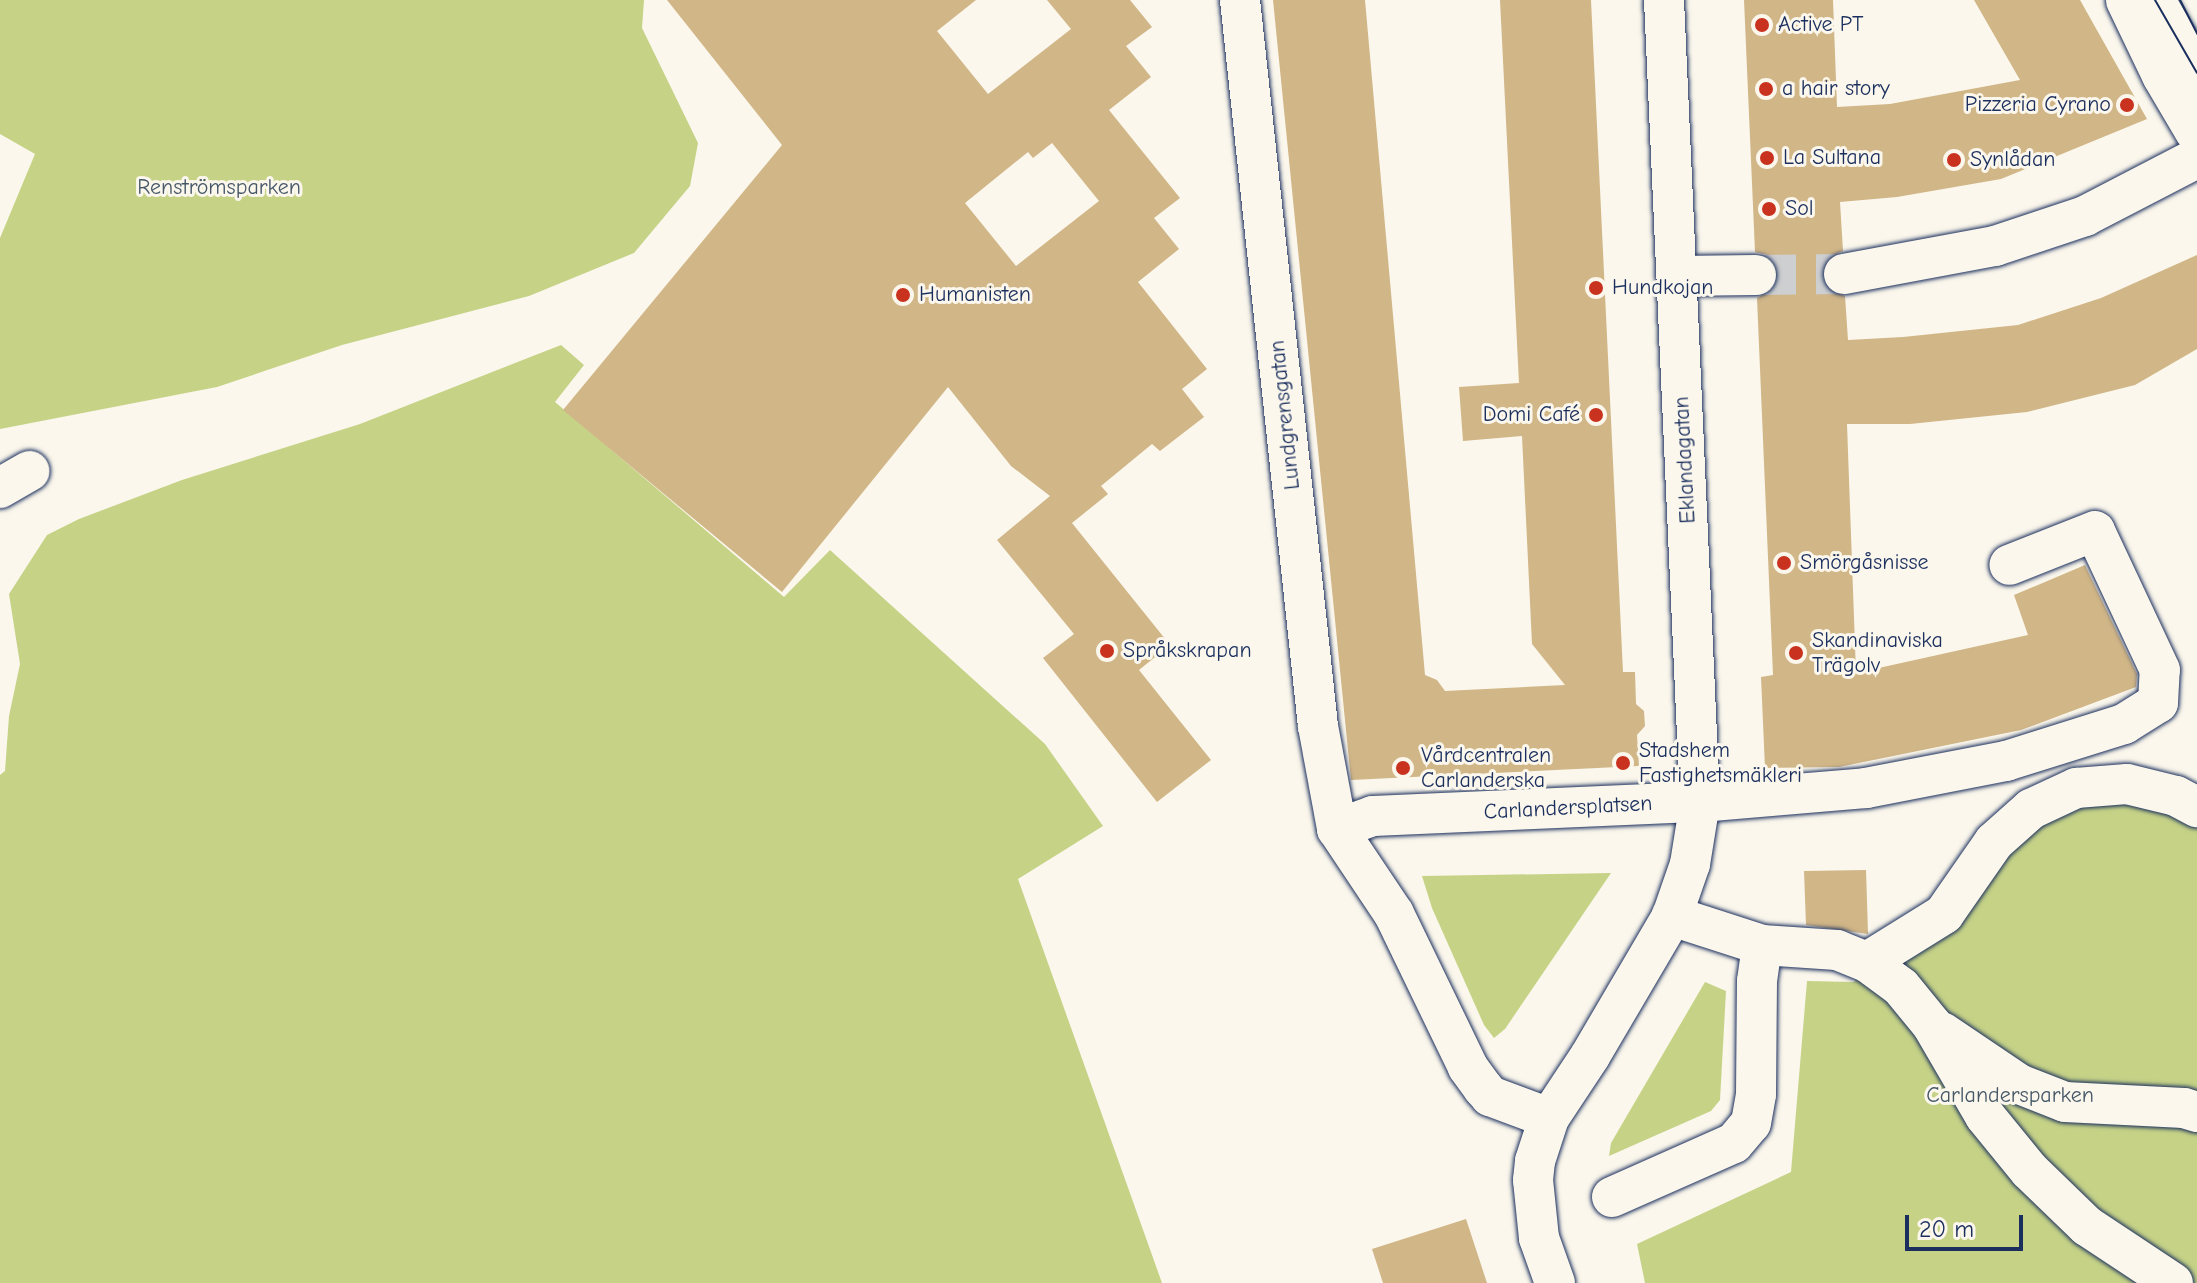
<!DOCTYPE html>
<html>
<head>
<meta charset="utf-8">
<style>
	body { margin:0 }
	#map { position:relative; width:2197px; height:1283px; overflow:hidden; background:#fbf7ec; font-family:"Comic Neue",sans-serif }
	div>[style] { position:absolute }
	.green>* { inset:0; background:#c6d387 }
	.building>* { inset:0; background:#d1b687 }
	.minor-tunnel>* { height:40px; margin-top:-20px; transform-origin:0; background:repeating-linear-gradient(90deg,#cecfd0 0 40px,transparent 0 60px) }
	.roads { filter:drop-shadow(0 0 2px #1b2f5e) drop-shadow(0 0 2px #1b2f5e) }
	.minor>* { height:40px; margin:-20px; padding:0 20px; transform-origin:20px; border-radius:20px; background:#fbf7ec }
	.major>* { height:44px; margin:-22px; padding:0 22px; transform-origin:22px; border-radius:22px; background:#fbf7ec }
	.tram>* { height:2px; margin:-1px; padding:0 1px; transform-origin:1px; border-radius:1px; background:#1b2f5e }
	.dots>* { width:22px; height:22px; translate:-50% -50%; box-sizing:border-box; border:4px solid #fbf7ec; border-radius:50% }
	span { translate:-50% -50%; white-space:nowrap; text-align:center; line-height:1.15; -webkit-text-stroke:6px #fbf7ec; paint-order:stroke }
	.poi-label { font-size:22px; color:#1b2f5e }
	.left { translate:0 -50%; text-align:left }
	.right { translate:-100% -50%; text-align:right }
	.park-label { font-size:22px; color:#465868 }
	.street-label { font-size:22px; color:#1b2f5e }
	.scale { position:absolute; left:1905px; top:1215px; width:118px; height:36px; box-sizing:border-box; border:4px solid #1b2f5e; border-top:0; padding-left:10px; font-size:24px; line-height:28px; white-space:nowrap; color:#1b2f5e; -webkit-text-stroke:6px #fbf7ec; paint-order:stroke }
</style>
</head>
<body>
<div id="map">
	<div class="green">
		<div style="clip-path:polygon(0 0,644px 0,642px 28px,698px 143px,690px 186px,634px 253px,529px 296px,342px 345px,217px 387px,0 429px,0 238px,35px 154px,0 134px)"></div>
		<div style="clip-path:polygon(561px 345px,584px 365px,555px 402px,784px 597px,830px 550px,1045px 744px,1103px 826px,1018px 879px,1162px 1283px,0 1283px,0 775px,5px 771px,9px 716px,20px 664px,9px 594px,47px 535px,79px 519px,182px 480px,360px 424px)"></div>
		<div style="clip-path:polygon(2076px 788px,2197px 807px,2197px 1283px,1645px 1283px,1637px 1244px,1791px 1172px,1807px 981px,1854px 982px,1867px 966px)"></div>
		<div style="clip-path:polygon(1611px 873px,1505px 1029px,1494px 1038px,1484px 1025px,1432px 908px,1422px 876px)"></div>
		<div style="clip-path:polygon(1705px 982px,1726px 991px,1720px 1100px,1711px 1111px,1609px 1156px,1611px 1143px)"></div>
	</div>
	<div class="building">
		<div style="clip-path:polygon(evenodd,667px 0,976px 0,937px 31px,988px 94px,1071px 29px,1047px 0,1130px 0,1152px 27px,1126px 46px,1151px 77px,1109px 110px,1180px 198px,1154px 218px,1179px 249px,1138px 282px,1207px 369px,1182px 389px,1204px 417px,1160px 451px,1152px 444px,1101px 486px,1108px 494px,1072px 523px,1170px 645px,1139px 670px,1211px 760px,1157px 802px,1043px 658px,1074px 634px,997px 540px,1050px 496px,1011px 466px,948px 387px,782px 592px,563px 410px,782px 145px,667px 0,1052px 143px,1099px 201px,1016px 266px,965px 203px,1028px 152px,1033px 158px,1052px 143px)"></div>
		<div style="clip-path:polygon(1273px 0,1365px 0,1425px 675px,1437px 680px,1445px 691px,1565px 685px,1532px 644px,1522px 436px,1463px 441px,1459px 387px,1519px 383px,1500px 0,1591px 0,1623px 672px,1635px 672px,1636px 704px,1644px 711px,1645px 726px,1637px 735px,1639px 766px,1351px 780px)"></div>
		<div style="clip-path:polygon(1744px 0,1833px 0,1837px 107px,1890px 104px,2020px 80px,1974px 0,2080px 0,2147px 119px,2001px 179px,1897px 197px,1840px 202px,1843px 251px,1829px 257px,1821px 277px,1827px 289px,1845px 296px,1848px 340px,1903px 337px,2018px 325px,2101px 298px,2197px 255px,2197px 349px,2135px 385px,2027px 412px,1910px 424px,1847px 424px,1856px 673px,2028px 635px,2014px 595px,2085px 565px,2137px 674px,2136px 687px,2021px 730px,1839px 767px,1765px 768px,1761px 677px,1773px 675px,1757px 298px,1776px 287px,1779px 274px,1768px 255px,1755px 252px)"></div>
		<div style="clip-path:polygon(1866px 870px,1868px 934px,1806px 925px,1804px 871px)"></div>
		<div style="clip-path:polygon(1466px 1219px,1487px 1283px,1383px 1283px,1372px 1249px)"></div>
	</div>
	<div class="minor-tunnel">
		<div style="left:1756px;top:275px;width:88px;rotate:-0.7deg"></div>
	</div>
	<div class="roads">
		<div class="minor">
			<div style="left:1240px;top:0;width:730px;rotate:83.87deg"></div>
			<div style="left:1318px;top:726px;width:105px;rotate:79.5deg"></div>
			<div style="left:2155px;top:0;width:84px;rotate:60.1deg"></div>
			<div style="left:1844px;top:274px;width:154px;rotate:-10.5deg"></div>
			<div style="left:1995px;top:246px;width:95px;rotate:-18.4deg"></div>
			<div style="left:2085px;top:216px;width:126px;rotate:-27.4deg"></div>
			<div style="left:1677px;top:276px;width:79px;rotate:-0.7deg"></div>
			<div style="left:0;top:488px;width:34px;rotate:-30deg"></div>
			<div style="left:1762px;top:945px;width:75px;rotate:3.8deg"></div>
			<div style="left:1837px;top:950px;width:32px;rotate:22deg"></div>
			<div style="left:1867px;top:962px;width:42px;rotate:36.3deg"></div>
			<div style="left:1901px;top:987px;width:49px;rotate:50.8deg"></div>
			<div style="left:1932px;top:1025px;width:105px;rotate:59.8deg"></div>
			<div style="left:1985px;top:1116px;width:70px;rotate:50.8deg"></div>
			<div style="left:2029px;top:1170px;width:81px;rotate:44deg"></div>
			<div style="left:2087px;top:1226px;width:103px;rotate:33.5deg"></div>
			<div style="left:1867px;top:962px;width:91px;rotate:-31.9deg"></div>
			<div style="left:1944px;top:914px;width:88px;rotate:-55.2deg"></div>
			<div style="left:1994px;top:842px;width:50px;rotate:-41.7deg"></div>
			<div style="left:2031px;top:809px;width:50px;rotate:-25deg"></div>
			<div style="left:2076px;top:788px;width:51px;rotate:-4.5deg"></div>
			<div style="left:2127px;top:784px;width:50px;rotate:13.8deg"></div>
			<div style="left:2176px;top:796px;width:24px;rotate:28deg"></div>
			<div style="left:1942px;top:1032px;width:93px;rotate:34deg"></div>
			<div style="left:2019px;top:1084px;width:49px;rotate:21.4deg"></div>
			<div style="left:2065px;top:1102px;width:119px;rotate:2.9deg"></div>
			<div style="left:2184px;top:1108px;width:14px;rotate:17deg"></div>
			<div style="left:1549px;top:1118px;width:63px;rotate:-159.6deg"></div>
			<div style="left:1490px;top:1096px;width:11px;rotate:-131deg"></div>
			<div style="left:1483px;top:1088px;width:26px;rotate:-126deg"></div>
			<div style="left:1468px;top:1067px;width:170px;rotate:-115.8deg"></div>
			<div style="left:1394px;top:914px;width:102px;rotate:-123.8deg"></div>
			<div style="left:1337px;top:829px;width:38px;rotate:-20deg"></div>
			<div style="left:1373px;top:816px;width:327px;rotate:-2.5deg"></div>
			<div style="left:1700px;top:802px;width:167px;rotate:-4.8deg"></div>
			<div style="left:1866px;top:788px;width:143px;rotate:-10.9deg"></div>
			<div style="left:2006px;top:761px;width:124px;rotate:-17.4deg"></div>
			<div style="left:2124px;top:724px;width:40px;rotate:-32deg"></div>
			<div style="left:2158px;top:703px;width:33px;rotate:-87deg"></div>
			<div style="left:2160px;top:670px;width:153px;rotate:-115.1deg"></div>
			<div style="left:2095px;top:531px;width:92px;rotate:158.4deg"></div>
			<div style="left:1612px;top:1197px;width:133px;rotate:-23.9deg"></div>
			<div style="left:1734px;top:1143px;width:26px;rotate:-50deg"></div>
			<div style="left:1751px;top:1123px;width:29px;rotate:-80deg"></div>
			<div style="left:1756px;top:1094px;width:113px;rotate:-89.5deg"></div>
			<div style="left:1757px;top:981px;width:36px;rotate:-82deg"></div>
			<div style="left:1762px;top:945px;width:95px;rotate:-162.1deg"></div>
			<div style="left:1555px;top:1283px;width:48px;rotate:-109.6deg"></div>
			<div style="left:1539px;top:1238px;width:58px;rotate:-95.9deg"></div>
			<div style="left:1533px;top:1180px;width:19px;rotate:-84deg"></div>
			<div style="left:1535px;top:1161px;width:45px;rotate:-72deg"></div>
			<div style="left:1549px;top:1118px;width:74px;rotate:-56.5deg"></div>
			<div style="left:1590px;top:1056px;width:162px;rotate:-59.6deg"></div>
			<div style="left:1672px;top:916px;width:55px;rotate:-70.9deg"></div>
			<div style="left:1690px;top:864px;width:63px;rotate:-80.8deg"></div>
			<div style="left:1700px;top:802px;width:803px;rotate:-92.57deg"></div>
		</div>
		<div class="major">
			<div style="left:2128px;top:0;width:83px;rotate:64.4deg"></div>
			<div style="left:2164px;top:75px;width:65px;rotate:59.5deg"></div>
		</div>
	</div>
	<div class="tram">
		<div style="left:2155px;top:0;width:84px;rotate:60.1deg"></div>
		<div style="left:2180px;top:0;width:38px;rotate:63deg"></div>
	</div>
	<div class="dots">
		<div style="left:1762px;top:25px;background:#c8321e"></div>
		<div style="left:1766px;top:89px;background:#c8321e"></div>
		<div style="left:2127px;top:105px;background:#c8321e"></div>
		<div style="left:1767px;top:158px;background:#c8321e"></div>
		<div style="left:1954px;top:160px;background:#c8321e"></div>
		<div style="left:1769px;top:209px;background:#c8321e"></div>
		<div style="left:1596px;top:288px;background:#c8321e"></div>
		<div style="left:903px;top:295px;background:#c8321e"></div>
		<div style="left:1596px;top:415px;background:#c8321e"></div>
		<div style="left:1784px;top:563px;background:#c8321e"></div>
		<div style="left:1107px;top:651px;background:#c8321e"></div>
		<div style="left:1796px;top:653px;background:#c8321e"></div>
		<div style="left:1623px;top:763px;background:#c8321e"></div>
		<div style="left:1403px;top:768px;background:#c8321e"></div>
	</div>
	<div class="poi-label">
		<span class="left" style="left:1778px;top:25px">Active PT</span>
		<span class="left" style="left:1782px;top:89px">a hair story</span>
		<span class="right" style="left:2111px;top:105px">Pizzeria Cyrano</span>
		<span class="left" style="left:1783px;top:158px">La Sultana</span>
		<span class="left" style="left:1970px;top:160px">Synlådan</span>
		<span class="left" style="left:1785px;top:209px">Sol</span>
		<span class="left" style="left:1612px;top:288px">Hundkojan</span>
		<span class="left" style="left:919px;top:295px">Humanisten</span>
		<span class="right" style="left:1580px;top:415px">Domi Café</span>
		<span class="left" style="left:1800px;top:563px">Smörgåsnisse</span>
		<span class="left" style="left:1812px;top:653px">Skandinaviska<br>Trägolv</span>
		<span class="left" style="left:1123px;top:651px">Språkskrapan</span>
		<span class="left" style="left:1639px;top:763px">Stadshem<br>Fastighetsmäkleri</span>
		<span class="left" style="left:1421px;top:768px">Vårdcentralen<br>Carlanderska</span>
	</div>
	<div class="park-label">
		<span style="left:219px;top:188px">Renströmsparken</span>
		<span style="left:2010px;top:1096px">Carlandersparken</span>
	</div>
	<div class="street-label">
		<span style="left:1285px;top:415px;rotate:-96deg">Lundgrensgatan</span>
		<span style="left:1685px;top:460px;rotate:-93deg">Eklandagatan</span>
		<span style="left:1568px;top:808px;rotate:-3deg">Carlandersplatsen</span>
	</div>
	<div class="scale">20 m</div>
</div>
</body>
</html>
